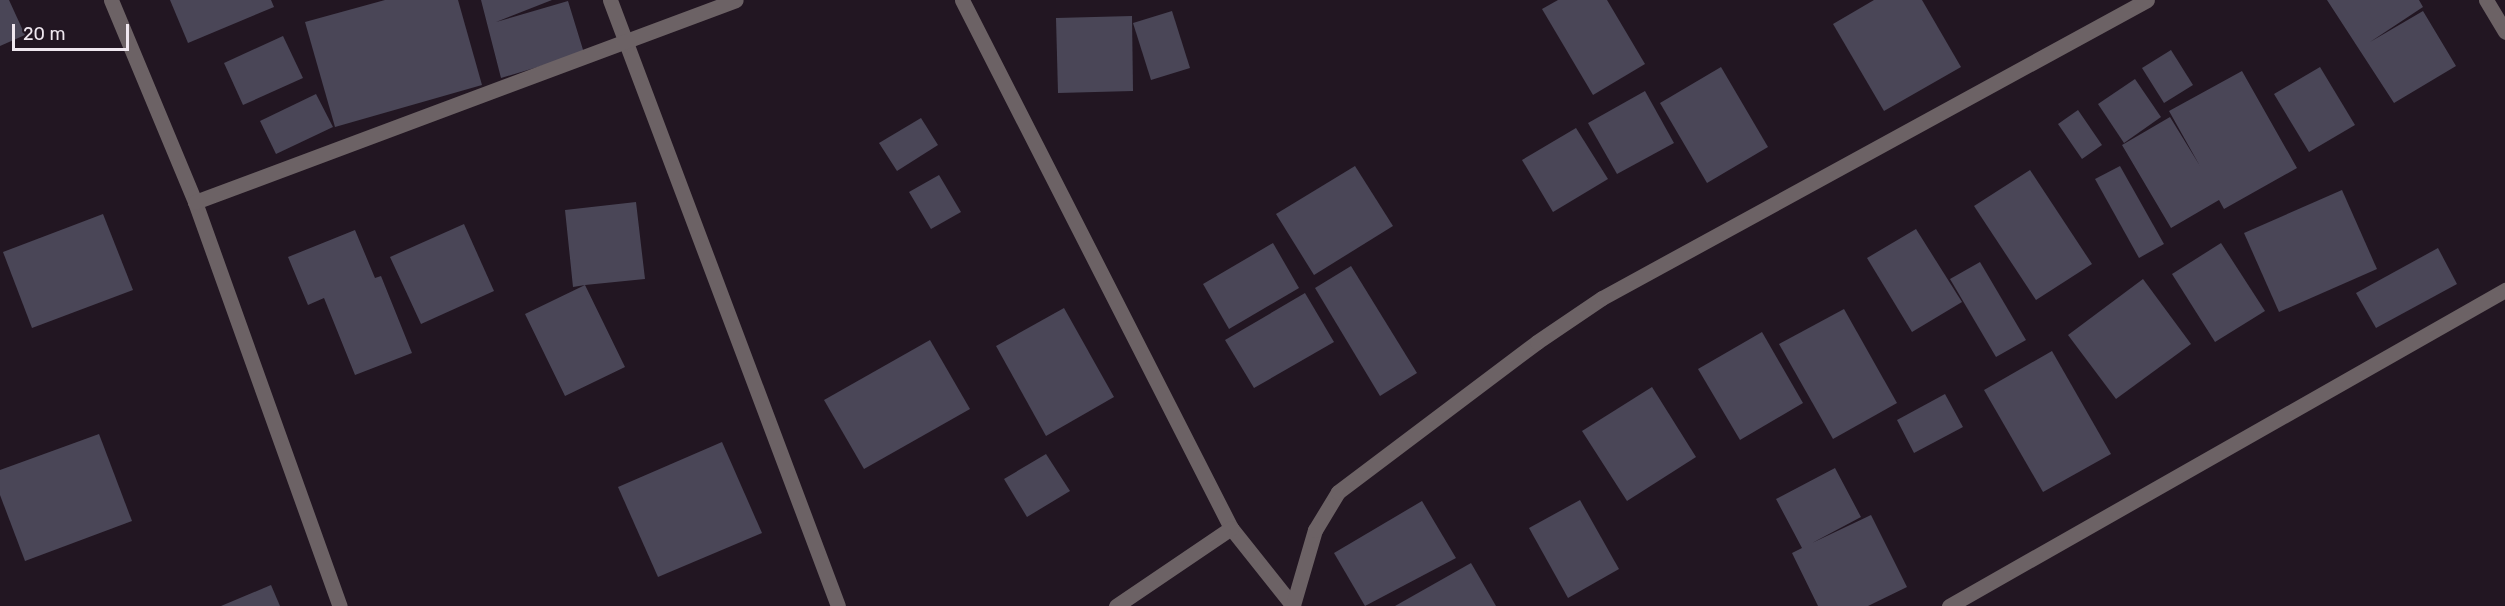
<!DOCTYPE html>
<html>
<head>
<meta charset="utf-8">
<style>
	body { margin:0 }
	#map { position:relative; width:2505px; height:606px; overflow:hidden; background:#221622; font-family:Rubik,sans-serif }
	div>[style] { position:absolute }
	.building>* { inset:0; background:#4a4657 }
	.minor>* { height:15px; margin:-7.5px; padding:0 7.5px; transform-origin:7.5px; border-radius:7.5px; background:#6c6265 }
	span { translate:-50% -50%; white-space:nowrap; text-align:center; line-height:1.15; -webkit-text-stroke:5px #221622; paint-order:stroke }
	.scale { position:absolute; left:12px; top:24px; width:117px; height:27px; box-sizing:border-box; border:3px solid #efe7ef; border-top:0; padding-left:8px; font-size:18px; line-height:21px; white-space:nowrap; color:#efe7ef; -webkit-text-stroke:4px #221622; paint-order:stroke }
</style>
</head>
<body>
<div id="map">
	<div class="building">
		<div style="clip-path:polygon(0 0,9px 0,25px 35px,0 46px)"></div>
		<div style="clip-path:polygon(170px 0,271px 0,274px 7px,188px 43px)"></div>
		<div style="clip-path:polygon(385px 0,458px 0,482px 85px,335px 127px,305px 22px)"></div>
		<div style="clip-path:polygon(481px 0,552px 0,496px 22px,568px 1px,584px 53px,501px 78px)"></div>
		<div style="clip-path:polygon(1558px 0,1607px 0,1645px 64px,1593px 95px,1542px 9px)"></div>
		<div style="clip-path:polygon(1874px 0,1922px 0,1961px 67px,1884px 111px,1833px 24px)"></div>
		<div style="clip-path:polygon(2327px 0,2419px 0,2423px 7px,2370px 42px,2423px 11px,2456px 66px,2394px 103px)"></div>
		<div style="clip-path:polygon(1172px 11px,1190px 68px,1151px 80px,1133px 23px)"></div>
		<div style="clip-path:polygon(1132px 16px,1133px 91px,1058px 93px,1056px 18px)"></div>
		<div style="clip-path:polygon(283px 36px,303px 78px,243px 105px,224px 63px)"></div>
		<div style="clip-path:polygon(2171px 50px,2193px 85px,2164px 103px,2142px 68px)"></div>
		<div style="clip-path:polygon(1721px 67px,1768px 147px,1707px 183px,1660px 103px)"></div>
		<div style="clip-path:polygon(2320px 67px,2355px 125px,2309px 152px,2274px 94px)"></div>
		<div style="clip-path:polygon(2242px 71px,2297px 168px,2224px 209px,2219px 200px,2171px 228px,2122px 145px,2170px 117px,2200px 166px,2169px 111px)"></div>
		<div style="clip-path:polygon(2135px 79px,2161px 117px,2124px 143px,2098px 104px)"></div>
		<div style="clip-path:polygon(1645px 91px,1674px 143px,1617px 174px,1588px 123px)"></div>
		<div style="clip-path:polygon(316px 94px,333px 127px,276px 154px,260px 121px)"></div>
		<div style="clip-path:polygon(2078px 110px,2102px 145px,2082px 159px,2058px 124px)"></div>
		<div style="clip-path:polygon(921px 118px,938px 145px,897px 171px,879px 143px)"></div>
		<div style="clip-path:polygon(1576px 128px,1608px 179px,1553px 212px,1522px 160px)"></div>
		<div style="clip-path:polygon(1355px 166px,1393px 226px,1314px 275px,1276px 214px)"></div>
		<div style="clip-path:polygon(2120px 166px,2164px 244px,2139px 258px,2095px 179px)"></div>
		<div style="clip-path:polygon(2030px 170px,2092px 264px,2036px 300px,1974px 206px)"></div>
		<div style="clip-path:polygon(939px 175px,961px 212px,931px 229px,909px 192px)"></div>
		<div style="clip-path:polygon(2342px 190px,2377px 269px,2279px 312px,2244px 233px)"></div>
		<div style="clip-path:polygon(636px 202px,645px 279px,585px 285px,625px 367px,565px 396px,525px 314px,585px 285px,573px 287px,565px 210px)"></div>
		<div style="clip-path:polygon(103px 214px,133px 290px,32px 328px,3px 252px)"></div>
		<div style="clip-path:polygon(464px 224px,494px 291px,421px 324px,390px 257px)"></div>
		<div style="clip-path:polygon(1916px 229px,1962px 302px,1912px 332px,1867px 258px)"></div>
		<div style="clip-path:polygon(355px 230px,375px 278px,381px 276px,412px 353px,355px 375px,324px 298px,308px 305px,288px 257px)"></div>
		<div style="clip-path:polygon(1273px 243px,1299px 288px,1229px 329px,1203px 284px)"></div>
		<div style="clip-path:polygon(2221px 243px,2265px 311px,2215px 342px,2172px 274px)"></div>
		<div style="clip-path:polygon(2438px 248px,2457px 284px,2376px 328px,2356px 293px)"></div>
		<div style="clip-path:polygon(1980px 262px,2026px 340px,1996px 357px,1950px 279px)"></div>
		<div style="clip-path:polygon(1351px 266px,1417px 373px,1380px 396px,1315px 288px)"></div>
		<div style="clip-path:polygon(2143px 279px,2191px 344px,2116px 399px,2068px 335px)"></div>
		<div style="clip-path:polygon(1305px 293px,1334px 342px,1254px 388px,1225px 340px)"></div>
		<div style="clip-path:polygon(1064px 308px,1114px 397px,1046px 436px,996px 346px)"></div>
		<div style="clip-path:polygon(1844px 309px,1897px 403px,1833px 439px,1779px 344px)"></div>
		<div style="clip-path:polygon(1762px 332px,1803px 403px,1740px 440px,1698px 369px)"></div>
		<div style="clip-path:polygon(930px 340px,970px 409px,864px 469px,824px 400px)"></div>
		<div style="clip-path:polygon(2052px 351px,2111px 454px,2043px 492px,1984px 390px)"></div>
		<div style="clip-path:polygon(1652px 387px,1696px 457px,1627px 501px,1582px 431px)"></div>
		<div style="clip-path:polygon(1945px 394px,1963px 427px,1914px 453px,1897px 420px)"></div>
		<div style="clip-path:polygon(99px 434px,132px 521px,25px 561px,0 495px,0 470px)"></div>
		<div style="clip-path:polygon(722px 442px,762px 533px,658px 577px,618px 487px)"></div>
		<div style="clip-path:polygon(1046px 454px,1070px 491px,1027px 517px,1004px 479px)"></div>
		<div style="clip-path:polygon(1835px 468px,1861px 517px,1812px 543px,1871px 515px,1907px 587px,1868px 606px,1818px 606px,1792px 553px,1802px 548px,1776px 499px)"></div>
		<div style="clip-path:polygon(1580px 500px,1619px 569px,1568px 598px,1529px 528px)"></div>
		<div style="clip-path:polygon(1422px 501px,1456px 558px,1365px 606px,1334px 553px)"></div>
		<div style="clip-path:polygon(1471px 563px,1496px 606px,1395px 606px)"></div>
		<div style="clip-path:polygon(271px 585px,280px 606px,221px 606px)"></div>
	</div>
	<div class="minor">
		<div style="left:111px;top:0;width:219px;rotate:67.4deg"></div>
		<div style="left:195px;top:202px;width:429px;rotate:70.3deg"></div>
		<div style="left:610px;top:0;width:647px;rotate:69.38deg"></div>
		<div style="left:962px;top:0;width:593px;rotate:63deg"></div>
		<div style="left:1231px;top:528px;width:100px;rotate:51.5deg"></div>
		<div style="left:2486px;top:0;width:37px;rotate:59deg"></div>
		<div style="left:195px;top:202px;width:577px;rotate:-20.47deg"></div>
		<div style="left:1293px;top:605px;width:78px;rotate:-73.7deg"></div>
		<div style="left:1315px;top:530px;width:44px;rotate:-58.8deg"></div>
		<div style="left:1338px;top:492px;width:249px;rotate:-37deg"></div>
		<div style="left:1537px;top:342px;width:78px;rotate:-34.1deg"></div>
		<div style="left:1602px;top:298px;width:621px;rotate:-28.67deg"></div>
		<div style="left:1116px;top:606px;width:139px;rotate:-34.1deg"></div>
		<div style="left:1949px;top:606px;width:640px;rotate:-29.61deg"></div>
	</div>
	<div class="scale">20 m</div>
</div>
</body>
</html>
